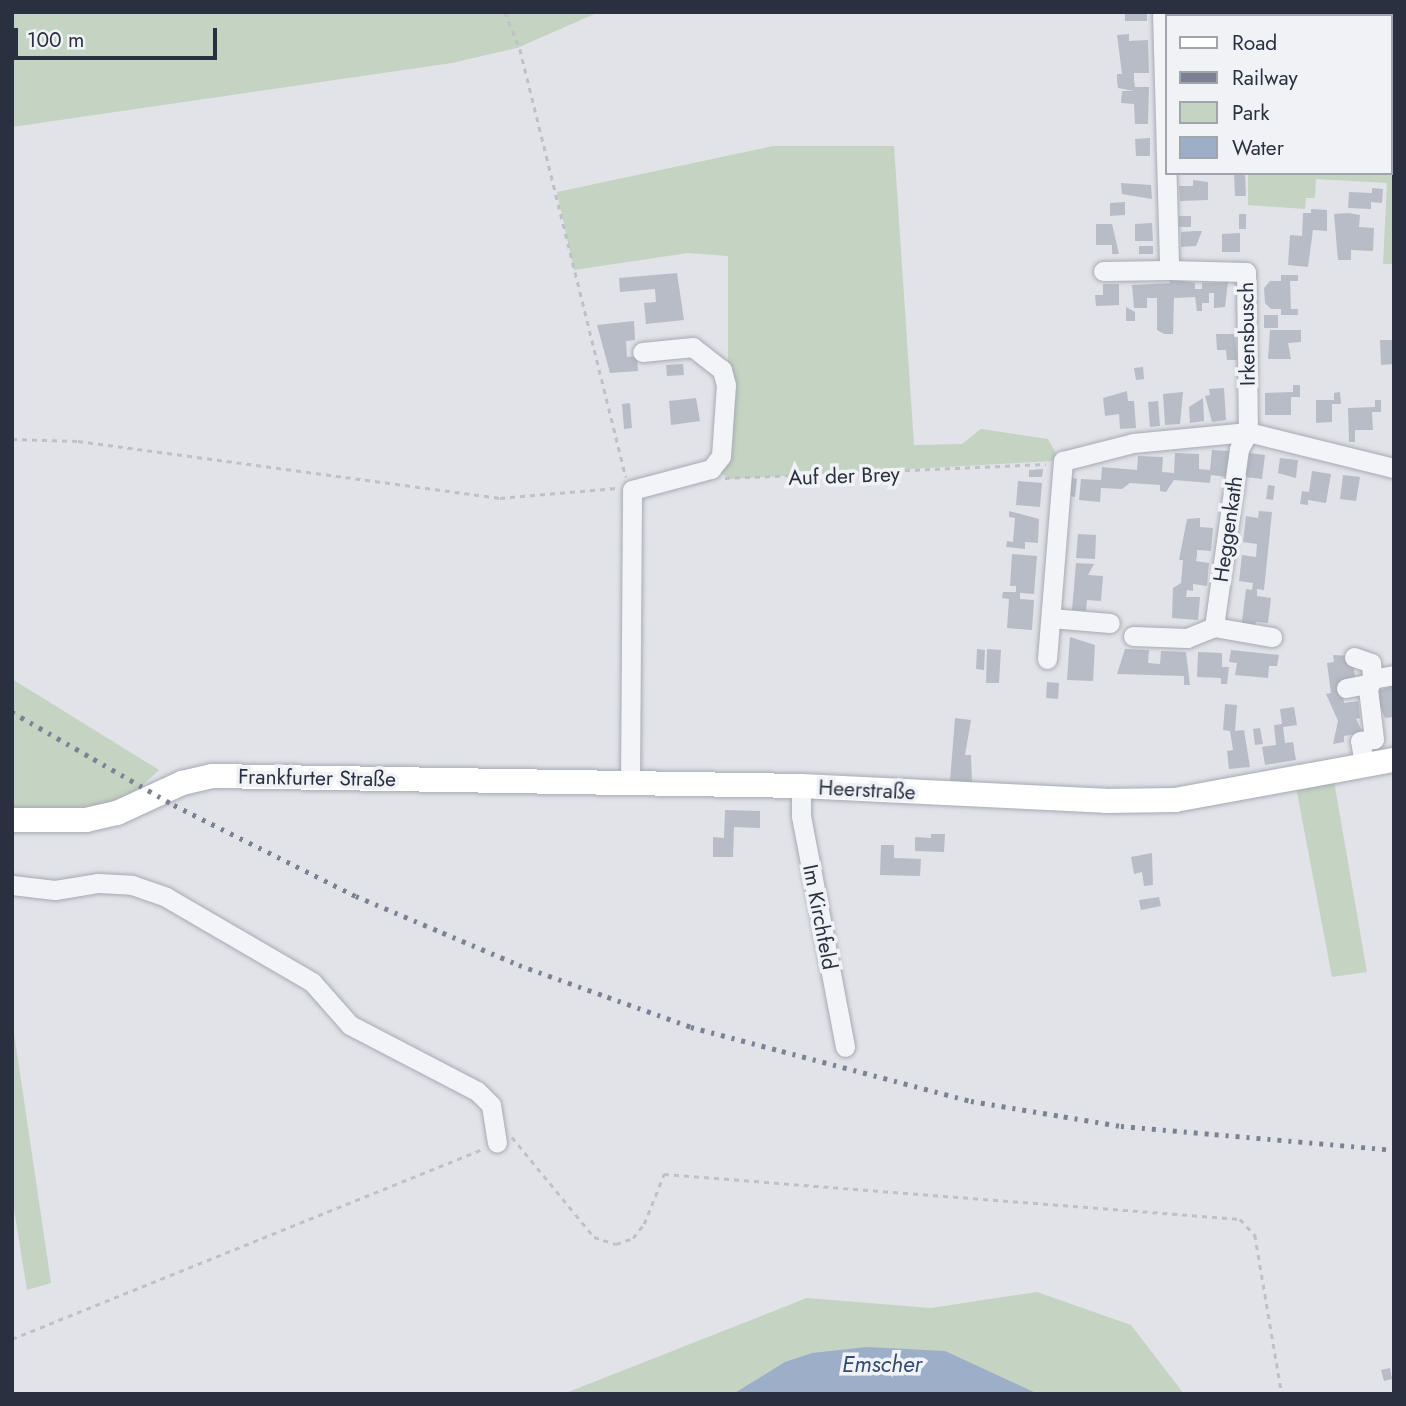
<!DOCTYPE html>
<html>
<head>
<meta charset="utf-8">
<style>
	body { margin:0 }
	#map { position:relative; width:1406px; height:1406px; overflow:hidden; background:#e1e3e9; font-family:Jost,sans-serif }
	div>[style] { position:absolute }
	.green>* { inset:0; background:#c5d3c2 }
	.water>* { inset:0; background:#9daec8 }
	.building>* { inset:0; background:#b8bcc6 }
	.path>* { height:2.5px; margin-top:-1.25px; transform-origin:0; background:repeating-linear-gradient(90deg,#bec1c7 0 5px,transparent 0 10px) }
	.roads { filter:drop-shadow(0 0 2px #a6aab3) drop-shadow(0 0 2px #a6aab3) }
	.minor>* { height:19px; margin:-9.5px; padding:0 9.5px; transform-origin:9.5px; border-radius:9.5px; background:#f3f4f7 }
	.major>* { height:24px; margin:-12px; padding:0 12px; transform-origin:12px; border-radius:12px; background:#fff }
	.rail>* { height:4.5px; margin-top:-2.25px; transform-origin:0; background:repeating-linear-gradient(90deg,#7a8192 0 3.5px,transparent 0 10.5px) }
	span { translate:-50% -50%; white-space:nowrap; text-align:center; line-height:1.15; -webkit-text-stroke:7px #f0f2f6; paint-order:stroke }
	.street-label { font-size:21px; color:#293040 }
	.water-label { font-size:23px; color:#354b73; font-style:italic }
	.frame { position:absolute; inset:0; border:14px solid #293040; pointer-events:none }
	.legend { position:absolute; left:1165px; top:14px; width:228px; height:161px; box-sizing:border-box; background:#f0f2f6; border:2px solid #a0a4ad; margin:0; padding:9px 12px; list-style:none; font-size:21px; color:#293040 }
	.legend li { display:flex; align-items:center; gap:14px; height:35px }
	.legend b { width:35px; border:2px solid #a0a4ad }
	.scale { position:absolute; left:14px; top:28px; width:203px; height:32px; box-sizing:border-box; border:4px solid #293040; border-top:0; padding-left:9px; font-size:21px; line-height:24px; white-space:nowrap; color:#293040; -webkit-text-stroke:5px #f0f2f6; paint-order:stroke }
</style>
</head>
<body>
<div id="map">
	<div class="green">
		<div style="clip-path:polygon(12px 12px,599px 12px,517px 48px,452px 63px,12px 127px)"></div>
		<div style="clip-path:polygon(1390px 55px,1394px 55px,1394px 264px,1383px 264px,1387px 183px,1316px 179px,1315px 198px,1306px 198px,1305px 209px,1248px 205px,1248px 173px,1390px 173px)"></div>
		<div style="clip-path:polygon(773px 146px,894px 146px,914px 445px,962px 444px,981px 429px,1048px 439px,1057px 455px,1054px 461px,730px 479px,713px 468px,728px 382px,728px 256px,688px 253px,574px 270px,557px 192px)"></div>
		<div style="clip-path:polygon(12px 679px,159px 770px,121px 805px,12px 816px)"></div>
		<div style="clip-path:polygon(1334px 781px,1367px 972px,1332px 977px,1296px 787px)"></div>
		<div style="clip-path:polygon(12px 1019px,51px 1283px,27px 1290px,12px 1197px)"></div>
		<div style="clip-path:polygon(1037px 1292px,1131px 1325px,1184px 1394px,563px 1394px,807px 1298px,931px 1308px)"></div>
	</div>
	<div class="water">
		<div style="clip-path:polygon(867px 1347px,945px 1351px,1038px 1394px,733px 1394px,785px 1362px,812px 1353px)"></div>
	</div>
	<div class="building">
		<div style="clip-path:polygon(1125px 12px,1147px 12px,1147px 21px,1125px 21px)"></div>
		<div style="clip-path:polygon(1175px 12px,1208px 12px,1208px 16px,1175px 16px)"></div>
		<div style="clip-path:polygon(1129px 34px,1129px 41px,1148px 40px,1149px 73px,1134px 73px,1134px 80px,1135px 87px,1149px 87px,1148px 124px,1135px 124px,1134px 104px,1121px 103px,1122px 91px,1134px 91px,1118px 88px,1117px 80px,1117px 74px,1122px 74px,1117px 35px)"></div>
		<div style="clip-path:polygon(1150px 138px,1150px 156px,1136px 156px,1135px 139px)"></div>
		<div style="clip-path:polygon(1234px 173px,1245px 173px,1246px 196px,1235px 196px)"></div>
		<div style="clip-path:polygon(1193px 180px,1208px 182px,1208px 200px,1180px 201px,1179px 186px,1193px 186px)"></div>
		<div style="clip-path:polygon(1121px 183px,1151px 185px,1152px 199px,1122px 194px)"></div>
		<div style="clip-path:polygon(1372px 188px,1383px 189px,1382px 203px,1371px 202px,1371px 209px,1348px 208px,1349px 192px,1372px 193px)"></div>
		<div style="clip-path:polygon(1125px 202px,1125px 215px,1110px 216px,1110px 203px)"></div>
		<div style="clip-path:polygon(1311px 209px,1327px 210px,1327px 231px,1313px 230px,1308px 267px,1288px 265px,1290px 235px,1302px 236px,1303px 213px,1311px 213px)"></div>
		<div style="clip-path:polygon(1349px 213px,1360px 215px,1359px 227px,1374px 228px,1373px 251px,1351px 250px,1351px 260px,1338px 260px,1334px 214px)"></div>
		<div style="clip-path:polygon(1239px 214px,1246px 214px,1246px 229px,1239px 229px)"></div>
		<div style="clip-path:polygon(1179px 216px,1191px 216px,1191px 227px,1179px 227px)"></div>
		<div style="clip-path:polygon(1152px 223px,1153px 241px,1135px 241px,1135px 224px)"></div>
		<div style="clip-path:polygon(1096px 224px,1112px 224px,1119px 254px,1112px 254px,1112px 245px,1096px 245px)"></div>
		<div style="clip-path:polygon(1195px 231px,1202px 231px,1196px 246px,1181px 247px,1181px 232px)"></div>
		<div style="clip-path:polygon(1240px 233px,1240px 252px,1222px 252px,1222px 234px)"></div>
		<div style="clip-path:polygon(1139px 246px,1153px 246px,1153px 254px,1139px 254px)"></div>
		<div style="clip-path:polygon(677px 273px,684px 320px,646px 324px,644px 303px,656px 302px,655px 289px,620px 292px,619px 278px)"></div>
		<div style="clip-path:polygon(1281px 275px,1298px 275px,1298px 281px,1290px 281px,1291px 309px,1298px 309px,1298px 315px,1281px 315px,1281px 309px,1271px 309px,1265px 303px,1264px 288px,1270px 281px,1281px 281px)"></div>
		<div style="clip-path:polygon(1170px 279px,1195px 283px,1195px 289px,1202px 289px,1202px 283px,1228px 282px,1225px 307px,1214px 308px,1214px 293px,1209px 293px,1209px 303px,1202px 303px,1202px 311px,1197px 311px,1195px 297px,1174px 298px,1173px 334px,1164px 334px,1157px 330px,1157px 298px,1147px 298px,1147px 308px,1134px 308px,1132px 285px,1170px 283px)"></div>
		<div style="clip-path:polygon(1103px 284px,1119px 284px,1119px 305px,1096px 306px,1095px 295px,1103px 295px)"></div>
		<div style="clip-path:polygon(1126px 307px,1135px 312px,1135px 321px,1126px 321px)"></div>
		<div style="clip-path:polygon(1264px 315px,1278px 315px,1278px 328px,1264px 328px)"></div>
		<div style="clip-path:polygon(634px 321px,635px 340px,626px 341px,627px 357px,637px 356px,638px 371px,610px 373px,597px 325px)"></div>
		<div style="clip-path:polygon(1270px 330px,1301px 330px,1301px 342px,1288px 343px,1291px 359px,1268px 359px)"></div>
		<div style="clip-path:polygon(1216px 334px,1235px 334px,1237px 360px,1227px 360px,1226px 350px,1217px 350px)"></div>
		<div style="clip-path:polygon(1380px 340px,1392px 340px,1393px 364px,1381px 365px)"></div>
		<div style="clip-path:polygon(683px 364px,684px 375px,667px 376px,666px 365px)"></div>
		<div style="clip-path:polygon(1143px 367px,1144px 379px,1136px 380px,1134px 368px)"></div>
		<div style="clip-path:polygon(1293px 385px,1300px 385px,1300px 397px,1291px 397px,1291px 415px,1265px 415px,1265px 393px,1293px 392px)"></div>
		<div style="clip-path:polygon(1224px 388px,1226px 420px,1212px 422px,1205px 396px,1210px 395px,1209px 389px)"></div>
		<div style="clip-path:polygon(1127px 391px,1128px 401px,1134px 401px,1136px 428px,1120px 429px,1119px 414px,1105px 416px,1103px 398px)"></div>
		<div style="clip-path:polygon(1183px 392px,1180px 424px,1165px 425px,1163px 394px)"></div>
		<div style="clip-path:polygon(1340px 392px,1341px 404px,1332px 404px,1332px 422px,1316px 423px,1316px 400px,1334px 400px,1334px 393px)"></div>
		<div style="clip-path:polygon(696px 398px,700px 421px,671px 425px,669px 401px)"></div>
		<div style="clip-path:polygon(1203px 398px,1204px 421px,1190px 423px,1189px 407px)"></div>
		<div style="clip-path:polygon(1375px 400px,1381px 400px,1381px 412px,1372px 412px,1373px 430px,1355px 430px,1355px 442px,1349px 442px,1348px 408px,1375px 407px)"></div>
		<div style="clip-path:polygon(1158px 401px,1160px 426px,1150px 427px,1148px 402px)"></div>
		<div style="clip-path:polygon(630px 403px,632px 428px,624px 429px,622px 404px)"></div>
		<div style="clip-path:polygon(1212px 450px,1230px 451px,1228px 477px,1211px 475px,1210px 483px,1174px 480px,1166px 492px,1160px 491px,1160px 485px,1130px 483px,1122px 489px,1101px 488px,1100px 502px,1079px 500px,1081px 479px,1101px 480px,1102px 467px,1137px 470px,1138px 456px,1163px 457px,1162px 472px,1174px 473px,1175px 453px,1199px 454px,1199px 469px,1210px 470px)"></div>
		<div style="clip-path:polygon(1249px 453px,1265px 455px,1262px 479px,1246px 477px)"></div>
		<div style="clip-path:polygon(1280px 458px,1298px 460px,1296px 478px,1278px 473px)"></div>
		<div style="clip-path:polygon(1043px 469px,1042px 477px,1029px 477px,1029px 470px)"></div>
		<div style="clip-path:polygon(1312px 471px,1331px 474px,1326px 503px,1308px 500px,1308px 505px,1300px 504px,1302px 491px,1309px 492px)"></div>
		<div style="clip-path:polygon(1343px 475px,1360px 477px,1356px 501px,1340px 499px)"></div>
		<div style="clip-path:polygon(1070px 478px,1077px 479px,1075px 497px,1069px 496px)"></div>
		<div style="clip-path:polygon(1018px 481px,1042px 483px,1040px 507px,1016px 505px)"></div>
		<div style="clip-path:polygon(1268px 485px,1275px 486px,1273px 500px,1266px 499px)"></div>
		<div style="clip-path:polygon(1009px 511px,1039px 519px,1038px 543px,1025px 542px,1025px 549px,1006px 547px,1007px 541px,1013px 542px,1015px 518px,1009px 517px)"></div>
		<div style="clip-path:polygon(1259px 511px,1272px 512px,1264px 590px,1257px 589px,1257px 596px,1271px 598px,1268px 623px,1256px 622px,1255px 628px,1243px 627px,1242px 621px,1246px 589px,1252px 590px,1253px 583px,1239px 581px,1242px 555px,1256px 557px,1257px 544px,1243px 542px,1246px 516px,1258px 518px)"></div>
		<div style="clip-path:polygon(1200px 518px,1200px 527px,1213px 528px,1211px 551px,1197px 550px,1197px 555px,1196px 561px,1209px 563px,1207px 586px,1193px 584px,1193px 591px,1187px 590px,1186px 597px,1200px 597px,1198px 620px,1172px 618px,1173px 588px,1181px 583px,1183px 560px,1179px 560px,1187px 519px)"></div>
		<div style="clip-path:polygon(1078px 534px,1096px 535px,1095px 559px,1076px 558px)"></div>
		<div style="clip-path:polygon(1012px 554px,1037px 556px,1034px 594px,1020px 593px,1020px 599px,1034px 600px,1032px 630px,1007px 628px,1009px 599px,1002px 598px,1003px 592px,1016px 592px,1016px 586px,1010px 586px)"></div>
		<div style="clip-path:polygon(1076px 563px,1094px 564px,1088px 575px,1103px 576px,1101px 601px,1087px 600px,1086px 611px,1072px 610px)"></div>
		<div style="clip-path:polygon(1070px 637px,1095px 645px,1093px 681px,1067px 680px)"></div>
		<div style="clip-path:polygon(977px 649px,985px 650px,984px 670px,976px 669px)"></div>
		<div style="clip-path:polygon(987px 649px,1001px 650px,999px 683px,986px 683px)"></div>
		<div style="clip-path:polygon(1125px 649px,1149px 650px,1148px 663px,1160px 664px,1161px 651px,1186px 652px,1190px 685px,1184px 685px,1184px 676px,1117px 674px)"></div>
		<div style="clip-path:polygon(1231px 650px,1279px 655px,1277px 666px,1269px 666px,1268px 678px,1235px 675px,1237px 663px,1229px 662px)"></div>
		<div style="clip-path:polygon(1198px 652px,1222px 653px,1222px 667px,1229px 667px,1227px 684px,1221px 684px,1221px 678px,1197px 677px)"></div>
		<div style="clip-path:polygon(1333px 655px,1352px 656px,1355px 677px,1342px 691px,1344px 703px,1358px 701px,1360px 718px,1356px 719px,1363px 733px,1344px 736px,1344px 742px,1333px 744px,1338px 721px,1326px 694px,1331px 693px,1327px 663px,1334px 662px)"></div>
		<div style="clip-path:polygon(1047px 682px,1059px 683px,1058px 699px,1046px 698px)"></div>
		<div style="clip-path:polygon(1394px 685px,1394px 717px,1385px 718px,1374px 692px)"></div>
		<div style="clip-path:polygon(1225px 704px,1237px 705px,1235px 731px,1244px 730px,1250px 767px,1229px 769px,1227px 751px,1233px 750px,1230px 731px,1223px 730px)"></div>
		<div style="clip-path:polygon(1294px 707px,1297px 725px,1283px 727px,1285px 743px,1293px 742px,1296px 760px,1265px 765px,1262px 747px,1276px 745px,1274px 725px,1282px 724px,1280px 709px)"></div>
		<div style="clip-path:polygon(955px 718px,971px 720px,965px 755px,971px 755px,972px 782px,950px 781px)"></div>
		<div style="clip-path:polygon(1260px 728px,1263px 744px,1255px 745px,1253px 729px)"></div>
		<div style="clip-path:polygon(725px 810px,760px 811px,760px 828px,734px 827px,733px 857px,713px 857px,713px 837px,724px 838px)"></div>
		<div style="clip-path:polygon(931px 834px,945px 834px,944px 852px,915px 851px,915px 837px,931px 838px)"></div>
		<div style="clip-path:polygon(881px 845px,894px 845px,894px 858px,921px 859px,920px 876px,880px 875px)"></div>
		<div style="clip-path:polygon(1152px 853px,1153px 885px,1144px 886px,1142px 872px,1134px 874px,1131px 857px)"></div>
		<div style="clip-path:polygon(1159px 897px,1161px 906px,1141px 910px,1139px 900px)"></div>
		<div style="clip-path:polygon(1390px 1368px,1392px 1379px,1384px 1381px,1381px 1370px)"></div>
	</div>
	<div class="path">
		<div style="left:505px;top:12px;width:40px;rotate:68deg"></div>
		<div style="left:520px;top:49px;width:441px;rotate:76.1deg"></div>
		<div style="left:12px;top:439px;width:66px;rotate:1.7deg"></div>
		<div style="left:78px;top:441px;width:426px;rotate:7.7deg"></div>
		<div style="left:500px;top:498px;width:117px;rotate:-4.9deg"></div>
		<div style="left:725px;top:478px;width:321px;rotate:-2.5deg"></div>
		<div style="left:512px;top:1137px;width:129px;rotate:50.6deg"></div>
		<div style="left:594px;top:1237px;width:23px;rotate:18deg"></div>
		<div style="left:616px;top:1244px;width:18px;rotate:-19deg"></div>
		<div style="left:633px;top:1238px;width:18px;rotate:-52deg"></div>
		<div style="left:644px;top:1224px;width:54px;rotate:-68.2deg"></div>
		<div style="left:664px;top:1174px;width:578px;rotate:4.47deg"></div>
		<div style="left:1240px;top:1219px;width:22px;rotate:47deg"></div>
		<div style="left:1255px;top:1235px;width:161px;rotate:80.4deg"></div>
		<div style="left:12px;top:1339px;width:508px;rotate:-21.97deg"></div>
		<div style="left:1394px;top:1382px;width:2px;rotate:90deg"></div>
	</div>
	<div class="roads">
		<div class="minor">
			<div style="left:1162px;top:12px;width:258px;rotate:88.4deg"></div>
			<div style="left:1169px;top:270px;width:77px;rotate:1.5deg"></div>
			<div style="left:1246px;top:272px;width:160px;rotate:89.3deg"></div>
			<div style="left:1248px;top:432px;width:19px;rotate:118deg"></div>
			<div style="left:1239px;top:449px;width:180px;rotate:98deg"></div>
			<div style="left:1103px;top:271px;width:66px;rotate:-0.9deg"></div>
			<div style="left:1051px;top:618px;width:59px;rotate:4.8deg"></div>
			<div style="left:1133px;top:636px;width:54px;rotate:2.1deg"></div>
			<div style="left:1187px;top:638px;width:29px;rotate:-22deg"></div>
			<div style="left:1214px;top:627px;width:59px;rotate:9.8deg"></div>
			<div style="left:1354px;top:657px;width:18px;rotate:19deg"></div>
			<div style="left:1371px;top:663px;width:16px;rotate:86deg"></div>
			<div style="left:1047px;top:659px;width:199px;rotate:-85.4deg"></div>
			<div style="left:1063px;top:461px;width:72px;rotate:-14.4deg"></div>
			<div style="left:1133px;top:443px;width:116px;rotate:-5.5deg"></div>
			<div style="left:1248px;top:432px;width:150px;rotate:13.9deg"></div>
			<div style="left:1346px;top:688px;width:25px;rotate:-11deg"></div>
			<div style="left:1364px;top:765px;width:24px;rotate:-99deg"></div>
			<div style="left:1360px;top:741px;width:14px;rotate:-8deg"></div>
			<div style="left:1374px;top:739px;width:50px;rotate:-96.8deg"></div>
			<div style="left:1368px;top:689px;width:11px;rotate:-68deg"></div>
			<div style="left:1372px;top:679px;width:22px;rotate:-10deg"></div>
			<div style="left:630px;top:784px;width:294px;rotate:-89.6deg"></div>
			<div style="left:632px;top:490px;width:82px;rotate:-14.9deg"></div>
			<div style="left:711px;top:469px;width:16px;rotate:-52deg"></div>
			<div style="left:721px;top:456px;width:71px;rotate:-86deg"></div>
			<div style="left:726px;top:385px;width:16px;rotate:-105deg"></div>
			<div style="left:722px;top:370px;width:37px;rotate:-142deg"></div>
			<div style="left:693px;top:347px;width:51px;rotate:174.4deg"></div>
			<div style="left:801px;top:786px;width:30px;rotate:90deg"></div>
			<div style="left:801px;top:816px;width:235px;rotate:79.2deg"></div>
			<div style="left:12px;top:885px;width:43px;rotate:6.6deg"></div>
			<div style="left:55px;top:890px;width:44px;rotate:-9.2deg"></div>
			<div style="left:98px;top:883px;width:34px;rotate:3deg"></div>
			<div style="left:132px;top:885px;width:36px;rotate:19deg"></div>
			<div style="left:166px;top:897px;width:169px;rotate:30.2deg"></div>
			<div style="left:312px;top:982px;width:57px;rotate:48.5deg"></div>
			<div style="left:350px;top:1025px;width:143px;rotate:27.5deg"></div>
			<div style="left:477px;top:1091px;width:20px;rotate:45deg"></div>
			<div style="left:491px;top:1105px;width:38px;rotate:81deg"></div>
		</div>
		<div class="major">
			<div style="left:12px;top:820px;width:74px"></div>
			<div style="left:86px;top:820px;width:32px;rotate:-13deg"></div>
			<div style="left:117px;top:813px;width:72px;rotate:-24.8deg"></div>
			<div style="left:182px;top:783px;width:31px;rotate:-13deg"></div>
			<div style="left:212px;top:776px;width:589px;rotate:0.97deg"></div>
			<div style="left:801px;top:786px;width:304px;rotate:2.8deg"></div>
			<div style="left:1105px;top:801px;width:70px;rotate:-0.8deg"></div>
			<div style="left:1175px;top:800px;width:223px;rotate:-10.4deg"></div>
		</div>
	</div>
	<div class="rail">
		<div style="left:12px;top:712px;width:187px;rotate:29.9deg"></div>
		<div style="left:174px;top:805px;width:203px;rotate:26.6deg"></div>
		<div style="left:356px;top:896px;width:177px;rotate:22.9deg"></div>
		<div style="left:519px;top:965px;width:183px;rotate:19.8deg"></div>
		<div style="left:691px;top:1027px;width:290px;rotate:14.8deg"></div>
		<div style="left:971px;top:1101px;width:152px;rotate:9.5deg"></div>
		<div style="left:1121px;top:1126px;width:274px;rotate:5deg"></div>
	</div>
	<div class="street-label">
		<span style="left:1247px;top:334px;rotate:-91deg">Irkensbusch</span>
		<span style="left:844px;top:476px;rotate:-2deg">Auf der Brey</span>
		<span style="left:1228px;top:529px;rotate:-82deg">Heggenkath</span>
		<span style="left:317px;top:778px;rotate:1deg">Frankfurter Straße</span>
		<span style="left:867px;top:790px;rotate:3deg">Heerstraße</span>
		<span style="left:820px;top:917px;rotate:79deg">Im Kirchfeld</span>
	</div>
	<div class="water-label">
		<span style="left:882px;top:1364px">Emscher</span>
	</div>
	<div class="frame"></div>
	<ul class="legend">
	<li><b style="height:9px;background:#fff"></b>Road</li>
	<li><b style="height:9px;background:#7a8192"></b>Railway</li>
	<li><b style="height:19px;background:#c5d3c2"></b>Park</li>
	<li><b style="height:19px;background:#9daec8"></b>Water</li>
	</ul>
	<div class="scale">100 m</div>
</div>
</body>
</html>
